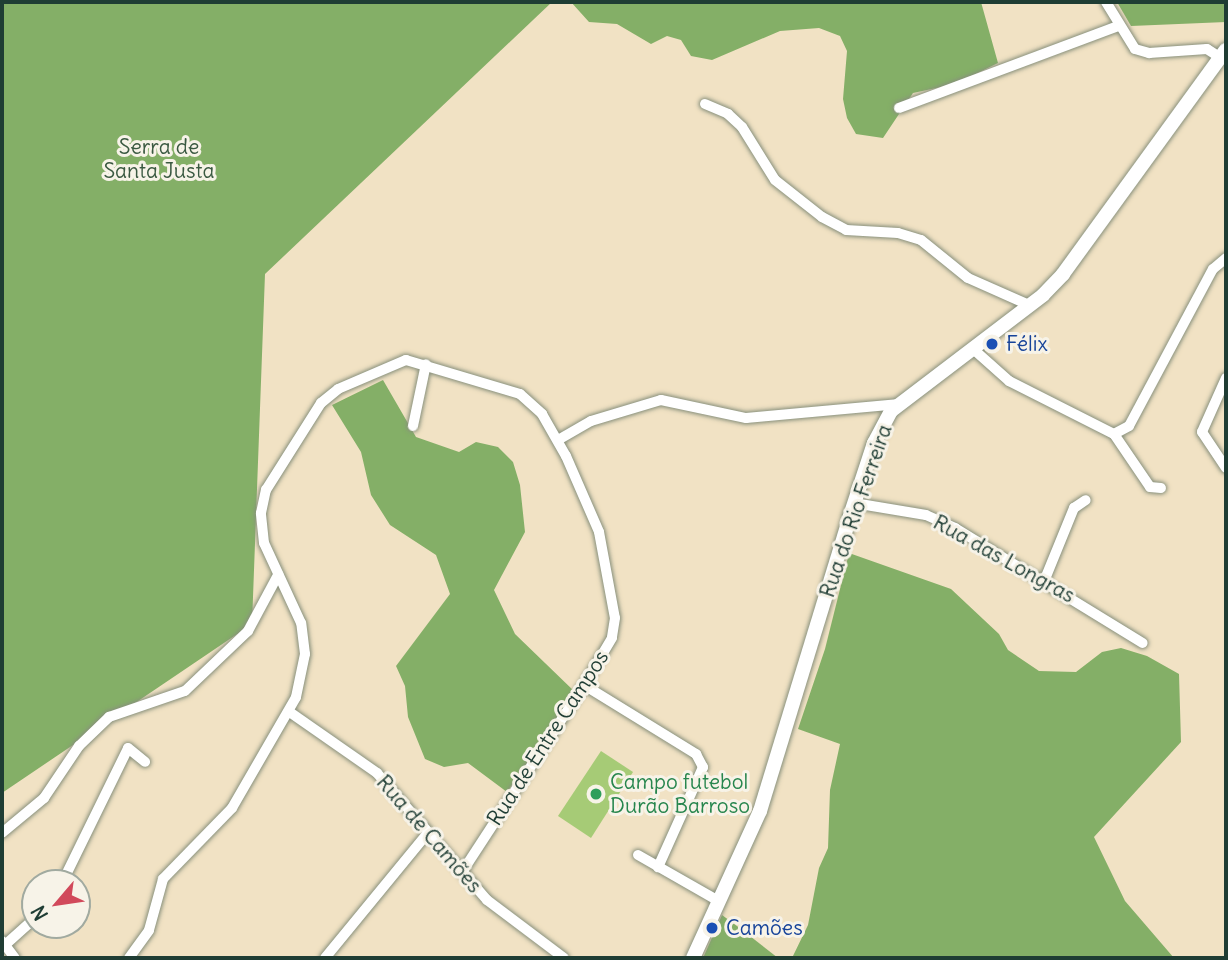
<!DOCTYPE html>
<html>
<head>
<meta charset="utf-8">
<style>
	body { margin:0 }
	#map { position:relative; width:1228px; height:960px; overflow:hidden; background:#f1e2c4; font-family:Delius,sans-serif }
	div>[style] { position:absolute }
	.green>* { inset:0; background:#a6cb76 }
	.forest>* { inset:0; background:#84af67 }
	.roads { filter:drop-shadow(0 0 2px #88907c) drop-shadow(0 0 2px #88907c) }
	.minor>* { height:10px; margin:-5px; padding:0 5px; transform-origin:5px; border-radius:5px; background:#fff }
	.tertiary>* { height:14px; margin:-7px; padding:0 7px; transform-origin:7px; border-radius:7px; background:#fff }
	.dots>* { width:19px; height:19px; translate:-50% -50%; box-sizing:border-box; border:4px solid #f7f3e8; border-radius:50% }
	span { translate:-50% -50%; white-space:nowrap; text-align:center; line-height:1.15; -webkit-text-stroke:6px #f7f3e8; paint-order:stroke }
	.park-label { font-size:21px; color:#3a5941 }
	.transit-label { font-size:21px; color:#164399 }
	.left { translate:0 -50%; text-align:left }
	.street-label { font-size:21px; color:#1f3d34 }
	.leisure-label { font-size:21px; color:#27864d }
	.frame { position:absolute; inset:0; border:4px solid #1f3d34; pointer-events:none }
	.north { position:absolute; left:21px; top:869px; width:70px; height:70px; box-sizing:border-box; background:#f7f3e8; border:2px solid #a1aaa0; border-radius:50%; rotate:241deg; font-size:19px; font-weight:700; line-height:28px; text-align:center; color:#1f3d34 }
	.north::after { content:''; display:block; margin:auto; width:24px; height:32px; background:#d1495b; clip-path:polygon(50% 0,100% 100%,50% 72%,0 100%) }
</style>
</head>
<body>
<div id="map">
	<div class="green">
		<div style="clip-path:polygon(601px 751px,633px 772px,591px 838px,558px 816px)"></div>
	</div>
	<div class="forest">
		<div style="clip-path:polygon(2px 2px,552px 2px,265px 274px,252px 624px,2px 793px)"></div>
		<div style="clip-path:polygon(571px 2px,981px 2px,998px 63px,955px 84px,913px 93px,883px 138px,856px 134px,847px 118px,843px 99px,847px 51px,840px 36px,819px 28px,780px 31px,712px 60px,691px 56px,681px 40px,667px 36px,651px 44px,617px 24px,589px 22px)"></div>
		<div style="clip-path:polygon(1117px 2px,1226px 2px,1226px 22px,1131px 26px)"></div>
		<div style="clip-path:polygon(383px 380px,416px 437px,459px 452px,476px 442px,498px 447px,513px 462px,520px 485px,525px 532px,494px 590px,515px 634px,575px 692px,507px 792px,468px 763px,444px 767px,425px 759px,408px 717px,405px 686px,396px 666px,450px 594px,436px 555px,390px 525px,371px 495px,361px 452px,332px 405px)"></div>
		<div style="clip-path:polygon(849px 553px,951px 589px,999px 634px,1008px 650px,1039px 671px,1076px 672px,1102px 652px,1121px 648px,1147px 656px,1179px 674px,1181px 742px,1094px 837px,1125px 901px,1174px 958px,792px 958px,808px 925px,819px 868px,828px 848px,830px 790px,840px 744px,798px 729px,825px 649px)"></div>
		<div style="clip-path:polygon(722px 915px,741px 929px,778px 958px,703px 958px)"></div>
	</div>
	<div class="roads">
		<div class="minor">
			<div style="left:1106px;top:2px;width:55px;rotate:58.3deg"></div>
			<div style="left:1135px;top:49px;width:15px;rotate:16deg"></div>
			<div style="left:1149px;top:53px;width:58px;rotate:-3.9deg"></div>
			<div style="left:1207px;top:49px;width:17px;rotate:33deg"></div>
			<div style="left:705px;top:104px;width:25px;rotate:23deg"></div>
			<div style="left:728px;top:114px;width:19px;rotate:43deg"></div>
			<div style="left:742px;top:127px;width:62px;rotate:58.1deg"></div>
			<div style="left:775px;top:180px;width:60px;rotate:38.2deg"></div>
			<div style="left:822px;top:217px;width:27px;rotate:28deg"></div>
			<div style="left:846px;top:230px;width:52px;rotate:3.3deg"></div>
			<div style="left:898px;top:233px;width:24px;rotate:17deg"></div>
			<div style="left:921px;top:240px;width:60px;rotate:39deg"></div>
			<div style="left:968px;top:278px;width:67px;rotate:23.9deg"></div>
			<div style="left:899px;top:108px;width:234px;rotate:-20.5deg"></div>
			<div style="left:972px;top:348px;width:50px;rotate:41.7deg"></div>
			<div style="left:1009px;top:381px;width:118px;rotate:26.8deg"></div>
			<div style="left:1114px;top:434px;width:64px;rotate:55.8deg"></div>
			<div style="left:1150px;top:487px;width:11px;rotate:5deg"></div>
			<div style="left:1226px;top:378px;width:59px;rotate:114deg"></div>
			<div style="left:1202px;top:432px;width:43px;rotate:56.3deg"></div>
			<div style="left:413px;top:426px;width:63px;rotate:-78.2deg"></div>
			<div style="left:1114px;top:434px;width:17px;rotate:-28deg"></div>
			<div style="left:1129px;top:426px;width:178px;rotate:-61.9deg"></div>
			<div style="left:1213px;top:269px;width:17px;rotate:-40deg"></div>
			<div style="left:558px;top:440px;width:38px;rotate:-30deg"></div>
			<div style="left:591px;top:421px;width:73px;rotate:-16.7deg"></div>
			<div style="left:661px;top:400px;width:87px;rotate:12deg"></div>
			<div style="left:746px;top:418px;width:154px;rotate:-5.2deg"></div>
			<div style="left:854px;top:503px;width:73px;rotate:9.5deg"></div>
			<div style="left:926px;top:515px;width:32px;rotate:24deg"></div>
			<div style="left:955px;top:528px;width:220px;rotate:31.5deg"></div>
			<div style="left:1045px;top:579px;width:77px;rotate:-67.8deg"></div>
			<div style="left:1074px;top:508px;width:14px;rotate:-34deg"></div>
			<div style="left:584px;top:685px;width:132px;rotate:31.6deg"></div>
			<div style="left:696px;top:754px;width:15px;rotate:62deg"></div>
			<div style="left:703px;top:767px;width:110px;rotate:114.2deg"></div>
			<div style="left:291px;top:713px;width:105px;rotate:34.9deg"></div>
			<div style="left:377px;top:773px;width:168px;rotate:49.1deg"></div>
			<div style="left:487px;top:900px;width:96px;rotate:37deg"></div>
			<div style="left:2px;top:833px;width:55px;rotate:-39.8deg"></div>
			<div style="left:44px;top:798px;width:63px;rotate:-56.1deg"></div>
			<div style="left:79px;top:746px;width:42px;rotate:-44deg"></div>
			<div style="left:109px;top:717px;width:80px;rotate:-18.9deg"></div>
			<div style="left:185px;top:691px;width:87px;rotate:-43.6deg"></div>
			<div style="left:248px;top:631px;width:64px;rotate:-61.8deg"></div>
			<div style="left:638px;top:855px;width:91px;rotate:29.7deg"></div>
			<div style="left:62px;top:883px;width:150px;rotate:-63.9deg"></div>
			<div style="left:128px;top:748px;width:22px;rotate:39deg"></div>
			<div style="left:2px;top:941px;width:21px;rotate:53deg"></div>
			<div style="left:5px;top:945px;width:40px;rotate:-42deg"></div>
			<div style="left:129px;top:958px;width:34px;rotate:-54deg"></div>
			<div style="left:149px;top:930px;width:53px;rotate:-74.6deg"></div>
			<div style="left:163px;top:879px;width:99px;rotate:-45.8deg"></div>
			<div style="left:232px;top:808px;width:128px;rotate:-60deg"></div>
			<div style="left:296px;top:697px;width:44px;rotate:-78.2deg"></div>
			<div style="left:305px;top:654px;width:31px;rotate:-97deg"></div>
			<div style="left:301px;top:623px;width:88px;rotate:-114.8deg"></div>
			<div style="left:264px;top:543px;width:30px;rotate:-96deg"></div>
			<div style="left:261px;top:513px;width:24px;rotate:-78deg"></div>
			<div style="left:266px;top:490px;width:103px;rotate:-57.7deg"></div>
			<div style="left:321px;top:403px;width:22px;rotate:-39deg"></div>
			<div style="left:338px;top:389px;width:74px;rotate:-23.1deg"></div>
			<div style="left:406px;top:360px;width:119px;rotate:16.6deg"></div>
			<div style="left:520px;top:394px;width:30px;rotate:42deg"></div>
			<div style="left:542px;top:414px;width:48px;rotate:60.3deg"></div>
			<div style="left:566px;top:456px;width:83px;rotate:66.5deg"></div>
			<div style="left:599px;top:532px;width:87px;rotate:79.5deg"></div>
			<div style="left:615px;top:618px;width:20px;rotate:99deg"></div>
			<div style="left:612px;top:638px;width:55px;rotate:120.8deg"></div>
			<div style="left:584px;top:685px;width:223px;rotate:123.1deg"></div>
			<div style="left:325px;top:958px;width:161px;rotate:-50.6deg"></div>
		</div>
		<div class="tertiary">
			<div style="left:693px;top:958px;width:162px;rotate:-65.5deg"></div>
			<div style="left:760px;top:811px;width:305px;rotate:-73deg"></div>
			<div style="left:849px;top:519px;width:80px;rotate:-71.8deg"></div>
			<div style="left:874px;top:443px;width:36px;rotate:-62deg"></div>
			<div style="left:891px;top:411px;width:191px;rotate:-37.3deg"></div>
			<div style="left:1043px;top:295px;width:29px;rotate:-46deg"></div>
			<div style="left:1063px;top:274px;width:277px;rotate:-54deg"></div>
		</div>
	</div>
	<div class="dots">
		<div style="left:992px;top:344px;background:#1a4fb4"></div>
		<div style="left:596px;top:794px;background:#2e9e5b"></div>
		<div style="left:712px;top:928px;background:#1a4fb4"></div>
	</div>
	<div class="park-label">
		<span style="left:159px;top:159px">Serra de<br>Santa Justa</span>
	</div>
	<div class="transit-label">
		<span class="left" style="left:1006px;top:344px">Félix</span>
		<span class="left" style="left:726px;top:928px">Camões</span>
	</div>
	<div class="street-label">
		<span style="left:856px;top:511px;rotate:-71deg">Rua do Rio Ferreira</span>
		<span style="left:1004px;top:559px;rotate:29deg">Rua das Longras</span>
		<span style="left:548px;top:738px;rotate:-57deg">Rua de Entre Campos</span>
		<span style="left:429px;top:834px;rotate:49deg">Rua de Camões</span>
	</div>
	<div class="leisure-label">
		<span class="left" style="left:610px;top:794px">Campo futebol<br>Durão Barroso</span>
	</div>
	<div class="frame"></div>
	<div class="north">N</div>
</div>
</body>
</html>
